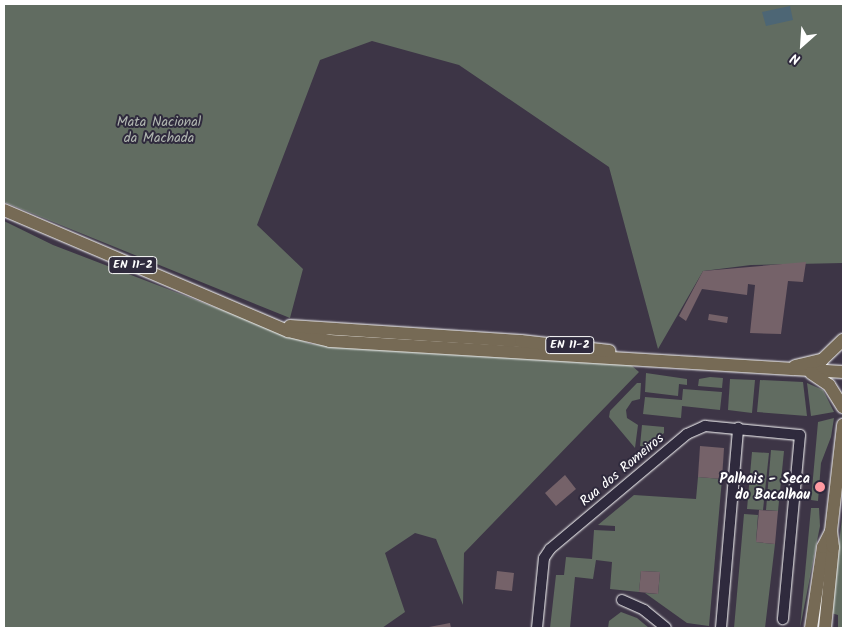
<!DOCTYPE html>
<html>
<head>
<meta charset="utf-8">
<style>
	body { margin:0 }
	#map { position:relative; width:847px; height:632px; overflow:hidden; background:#3d3546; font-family:Kalam,sans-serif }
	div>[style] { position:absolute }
	.green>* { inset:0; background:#616c61 }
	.water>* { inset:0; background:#4d6675 }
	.building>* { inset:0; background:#756269 }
	.roads { filter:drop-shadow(0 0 1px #fff) drop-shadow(0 0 1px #fff) }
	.minor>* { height:10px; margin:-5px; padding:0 5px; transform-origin:5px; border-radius:5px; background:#2f2a3d }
	.major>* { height:12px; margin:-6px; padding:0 6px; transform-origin:6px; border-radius:6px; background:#766a55 }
	.dots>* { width:14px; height:14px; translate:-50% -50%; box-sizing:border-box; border:2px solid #2f2a3d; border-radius:50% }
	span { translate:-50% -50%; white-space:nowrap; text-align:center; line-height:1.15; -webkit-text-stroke:4px #2f2a3d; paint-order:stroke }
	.shield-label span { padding:1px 4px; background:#2f2a3d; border:1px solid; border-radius:4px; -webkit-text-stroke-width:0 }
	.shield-label { font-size:12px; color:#fff; font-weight:700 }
	.park-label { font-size:14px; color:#b0b6b0 }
	.street-label { font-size:14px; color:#fff }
	.poi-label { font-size:14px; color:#fff; font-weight:700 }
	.right { translate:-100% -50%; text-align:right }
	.frame { position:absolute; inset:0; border:5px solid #fff; pointer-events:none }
	.north { position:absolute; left:777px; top:20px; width:50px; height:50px; -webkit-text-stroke:4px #2f2a3d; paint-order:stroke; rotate:206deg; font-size:14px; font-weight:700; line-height:20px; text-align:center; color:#fff }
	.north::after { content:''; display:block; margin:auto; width:18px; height:22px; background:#fff; clip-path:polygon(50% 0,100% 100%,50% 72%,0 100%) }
</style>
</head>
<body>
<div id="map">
	<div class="green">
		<div style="clip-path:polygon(4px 4px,843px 4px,843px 263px,751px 265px,703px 271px,658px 349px,609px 167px,459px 65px,372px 41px,320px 60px,257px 225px,303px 269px,290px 318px,4px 202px)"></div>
		<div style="clip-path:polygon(4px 221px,53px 245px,311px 344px,631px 365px,639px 372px,464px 553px,463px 605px,436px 539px,415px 533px,385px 553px,405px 612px,382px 628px,4px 628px)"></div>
		<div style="clip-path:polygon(646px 373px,687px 379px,687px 385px,679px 384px,678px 396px,645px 392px)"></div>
		<div style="clip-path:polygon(710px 377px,723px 378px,722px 388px,698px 386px,699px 379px)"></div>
		<div style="clip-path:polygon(730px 379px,755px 380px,752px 413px,728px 410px)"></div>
		<div style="clip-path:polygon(760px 380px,803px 382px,807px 416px,757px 412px)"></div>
		<div style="clip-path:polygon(637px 383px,641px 383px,640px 399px,632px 401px,626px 410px,627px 418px,638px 425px,635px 448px,609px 417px,610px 411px)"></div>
		<div style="clip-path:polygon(807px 383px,823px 390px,834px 412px,811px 416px)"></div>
		<div style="clip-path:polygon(683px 389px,722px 392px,720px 410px,682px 406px,681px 418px,643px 414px,645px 397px,682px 400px)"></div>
		<div style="clip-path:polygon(834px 418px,831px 437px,821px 463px,818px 501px,811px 500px,818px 422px)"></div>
		<div style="clip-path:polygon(642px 425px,664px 427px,664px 433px,646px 447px,640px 446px)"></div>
		<div style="clip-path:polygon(771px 450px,784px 451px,778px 511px,766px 510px)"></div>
		<div style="clip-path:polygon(752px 452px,769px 453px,763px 510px,747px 509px)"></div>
		<div style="clip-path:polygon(698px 477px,722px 479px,709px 626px,687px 623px,645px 593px,658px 594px,660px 572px,641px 571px,639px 592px,610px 589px,612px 562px,596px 560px,593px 579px,575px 577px,570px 628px,550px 628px,556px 575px,564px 575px,566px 557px,592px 559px,594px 530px,615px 531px,615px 526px,598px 525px,634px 495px,696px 499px)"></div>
		<div style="clip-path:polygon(811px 508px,819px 508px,820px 526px,800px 628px)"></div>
		<div style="clip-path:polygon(843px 509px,843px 628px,838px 628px,838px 615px,831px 613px)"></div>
		<div style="clip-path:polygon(744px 514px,758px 515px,756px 542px,775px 544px,765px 628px,734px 628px)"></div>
		<div style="clip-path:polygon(621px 612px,637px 618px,649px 628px,608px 628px,609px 621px)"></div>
	</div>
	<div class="water">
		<div style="clip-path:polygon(790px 6px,793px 20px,766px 26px,762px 12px)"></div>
	</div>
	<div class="building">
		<div style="clip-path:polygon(806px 262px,803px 282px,788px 281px,781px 334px,750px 333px,755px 285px,748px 284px,747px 295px,702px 289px,686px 321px,679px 316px,703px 271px)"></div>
		<div style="clip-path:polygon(709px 314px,728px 317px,727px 323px,708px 320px)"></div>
		<div style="clip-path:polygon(700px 446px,724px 448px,722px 479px,698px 477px)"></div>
		<div style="clip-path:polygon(565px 475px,576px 489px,556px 506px,545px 493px)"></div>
		<div style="clip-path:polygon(759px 510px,778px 511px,775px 544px,756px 542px)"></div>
		<div style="clip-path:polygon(497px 571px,514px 573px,512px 591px,495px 589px)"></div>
		<div style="clip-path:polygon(641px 571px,660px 572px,658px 594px,639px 592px)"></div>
		<div style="clip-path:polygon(450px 623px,451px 628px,430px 628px,429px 627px)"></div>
	</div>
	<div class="roads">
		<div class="minor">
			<div style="left:622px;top:600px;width:24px;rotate:24deg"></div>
			<div style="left:644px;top:610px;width:28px;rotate:39deg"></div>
			<div style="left:537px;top:628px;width:70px;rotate:-84.3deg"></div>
			<div style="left:544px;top:558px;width:11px;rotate:-56deg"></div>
			<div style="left:550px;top:549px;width:179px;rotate:-40deg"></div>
			<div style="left:687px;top:434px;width:20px;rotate:-24deg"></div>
			<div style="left:705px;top:426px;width:95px;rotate:5.4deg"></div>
			<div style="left:800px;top:435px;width:185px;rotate:95.3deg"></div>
			<div style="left:721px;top:628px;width:201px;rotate:-85.1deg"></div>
		</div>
		<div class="major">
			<div style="left:4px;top:210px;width:309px;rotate:23.1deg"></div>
			<div style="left:288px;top:331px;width:43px;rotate:13.4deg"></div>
			<div style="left:330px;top:341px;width:514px;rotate:3.46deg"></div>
			<div style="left:290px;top:326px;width:231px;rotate:3.7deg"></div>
			<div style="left:521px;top:341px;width:89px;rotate:6.5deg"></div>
			<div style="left:795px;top:366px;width:28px;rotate:-13deg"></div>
			<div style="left:822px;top:360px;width:29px;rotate:-44deg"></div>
			<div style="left:811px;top:373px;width:22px;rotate:34deg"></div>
			<div style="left:829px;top:385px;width:26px;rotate:58deg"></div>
			<div style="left:811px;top:628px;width:82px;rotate:-81.6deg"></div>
			<div style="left:823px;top:547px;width:18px;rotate:-63deg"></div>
			<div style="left:825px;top:628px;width:81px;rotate:-84.4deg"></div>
			<div style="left:833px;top:547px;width:16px;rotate:-97deg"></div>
			<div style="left:831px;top:531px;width:107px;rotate:-83.5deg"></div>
		</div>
	</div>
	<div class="dots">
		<div style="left:820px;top:487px;background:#ff9aa2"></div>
	</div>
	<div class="shield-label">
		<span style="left:133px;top:265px">EN 11-2</span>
		<span style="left:570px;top:345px">EN 11-2</span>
	</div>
	<div class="park-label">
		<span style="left:159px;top:130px">Mata Nacional<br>da Machada</span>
	</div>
	<div class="street-label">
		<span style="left:622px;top:470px;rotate:-40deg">Rua dos Romeiros</span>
	</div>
	<div class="poi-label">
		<span class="right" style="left:810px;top:487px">Palhais - Seca<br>do Bacalhau</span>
	</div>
	<div class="frame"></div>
	<div class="north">N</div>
</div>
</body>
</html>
